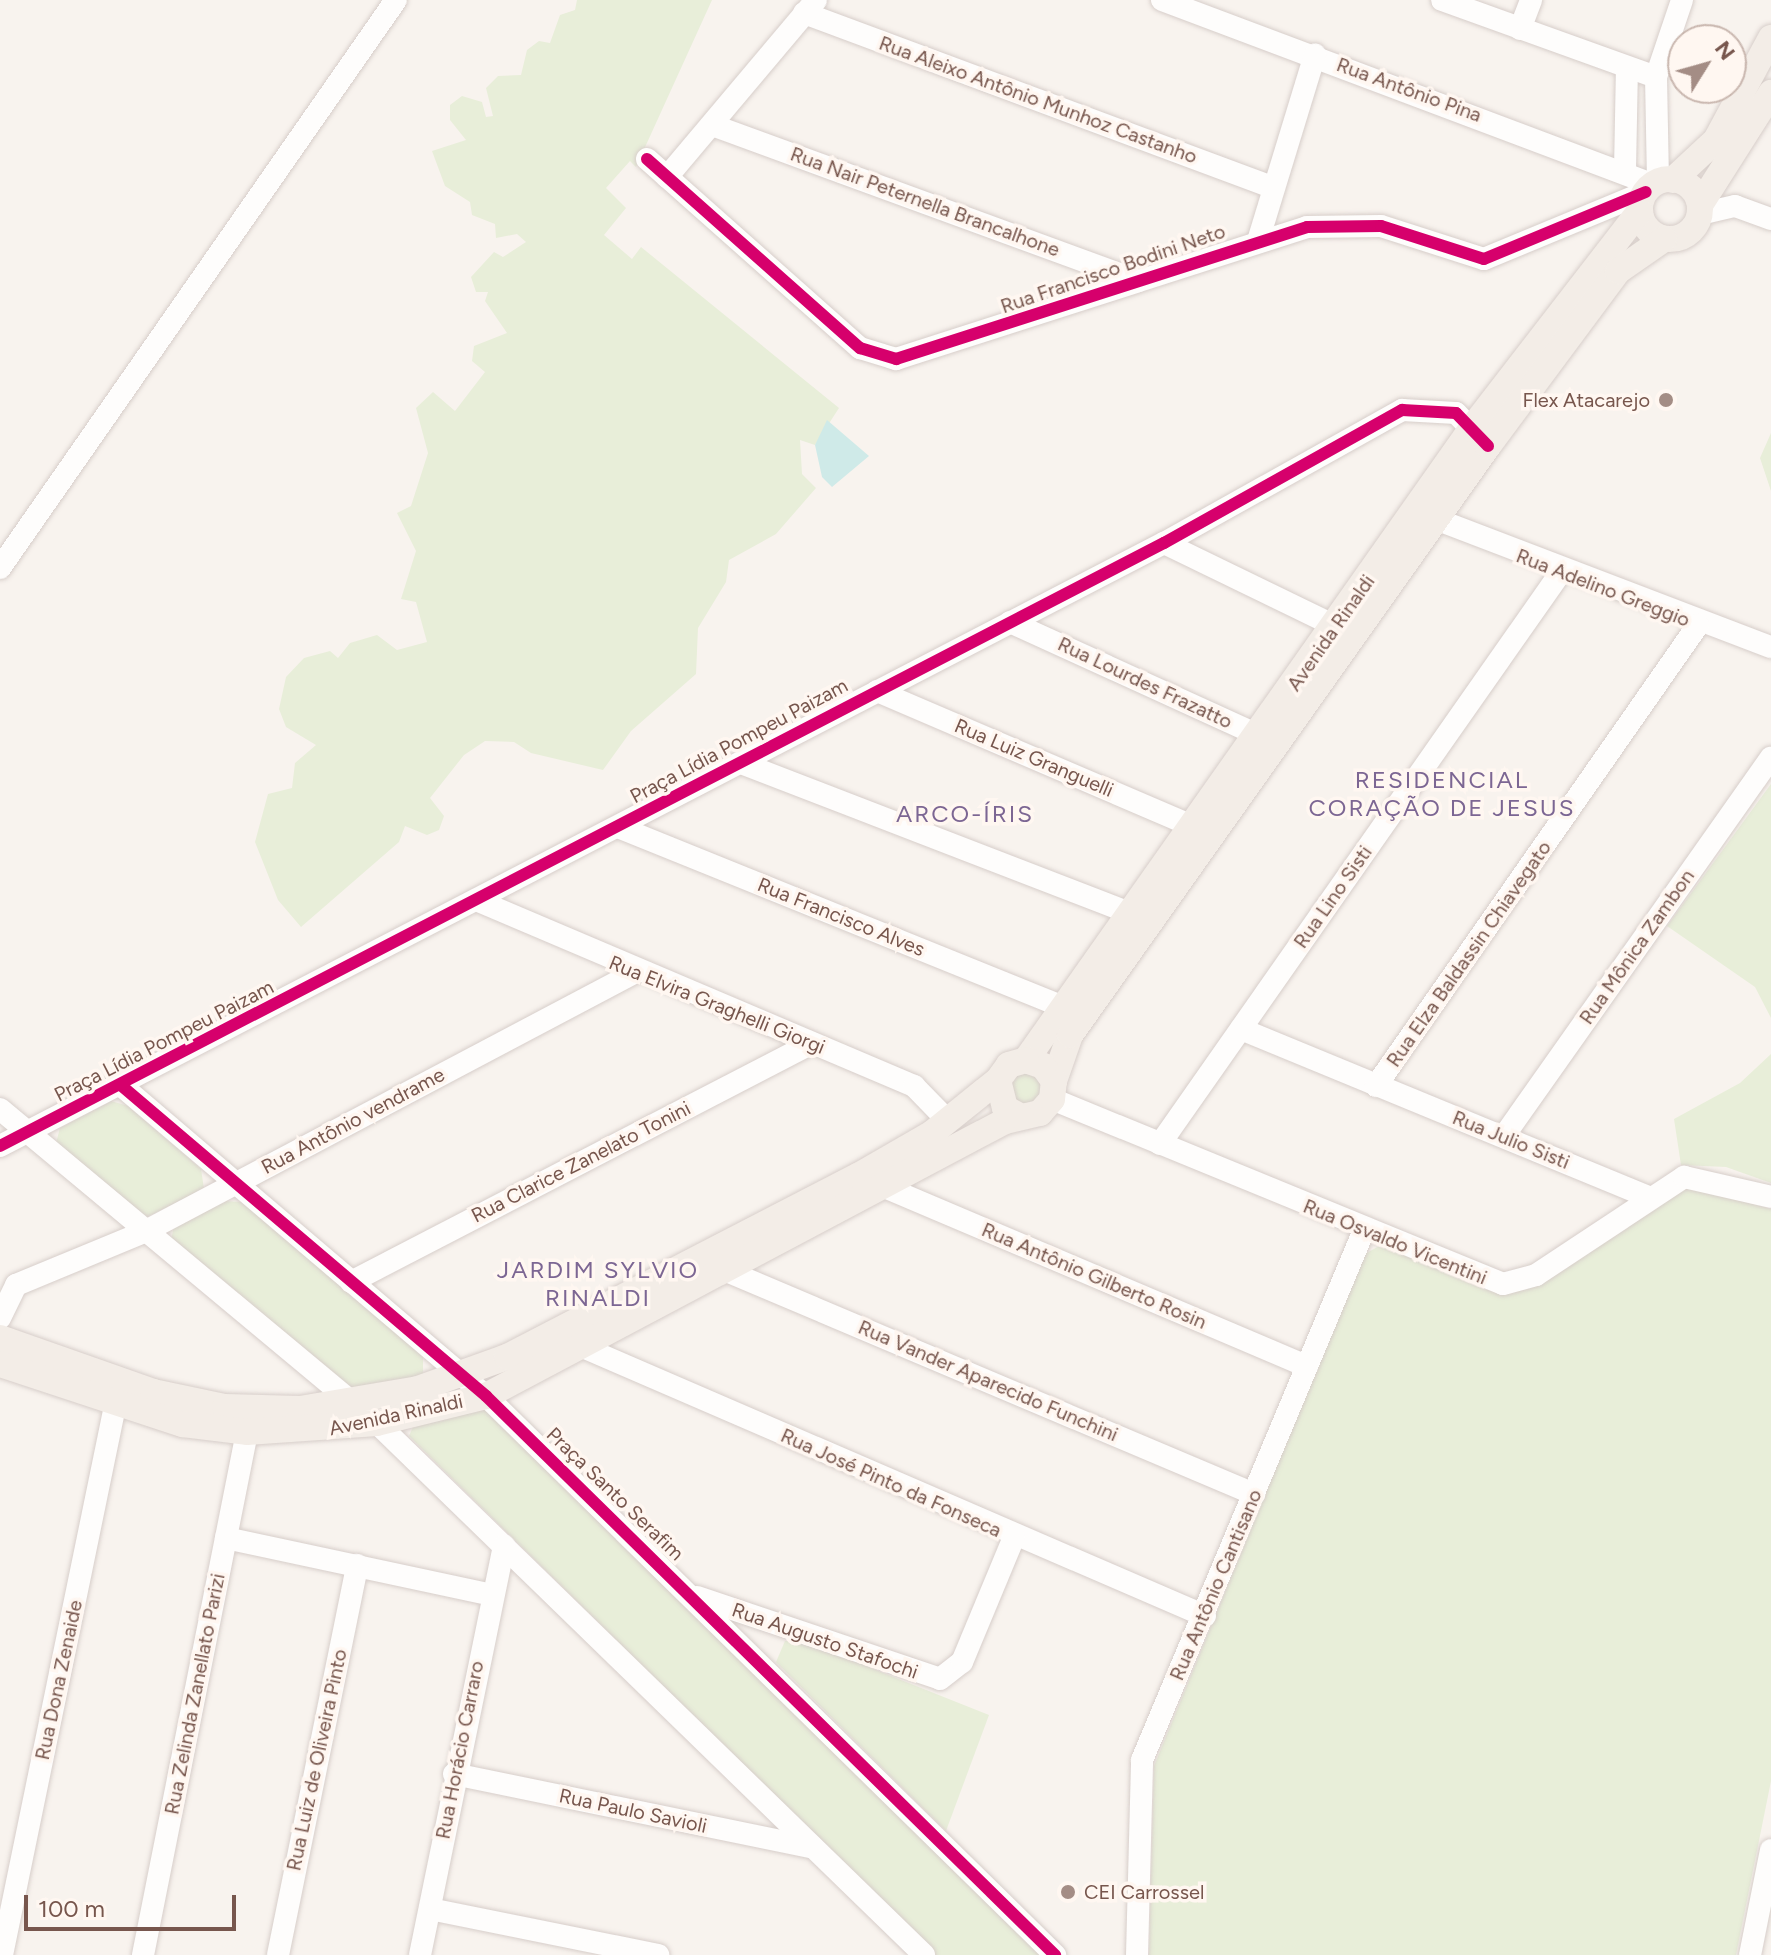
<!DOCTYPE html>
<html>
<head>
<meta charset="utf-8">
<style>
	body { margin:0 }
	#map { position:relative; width:1771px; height:1955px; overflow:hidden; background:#f8f3ee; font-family:Figtree,sans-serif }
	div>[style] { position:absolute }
	.green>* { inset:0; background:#e8eed9 }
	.water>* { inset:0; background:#cfeae8 }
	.roads { filter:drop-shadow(0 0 2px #d7ceca) drop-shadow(0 0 2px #d7ceca) }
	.minor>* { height:22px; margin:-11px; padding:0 11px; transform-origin:11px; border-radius:11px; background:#fefdfc }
	.major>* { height:26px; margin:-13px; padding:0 13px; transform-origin:13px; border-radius:13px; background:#f3ede7 }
	.major>.ring { margin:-13px; padding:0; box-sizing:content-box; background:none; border:26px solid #f3ede7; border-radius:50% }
	.cycleway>* { height:12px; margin:-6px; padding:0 6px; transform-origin:6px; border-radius:6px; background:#d6006c }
	.dots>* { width:22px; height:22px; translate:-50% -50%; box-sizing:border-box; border:4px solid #fff7f1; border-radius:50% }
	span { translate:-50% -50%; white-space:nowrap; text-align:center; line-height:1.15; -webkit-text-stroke:7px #fff7f1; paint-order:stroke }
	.street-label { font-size:20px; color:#77564d }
	.poi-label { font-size:20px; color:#77564d }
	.right { translate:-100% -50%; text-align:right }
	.left { translate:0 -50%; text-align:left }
	.quarter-label { font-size:24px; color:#7c6693; letter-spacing:2px }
	.north { position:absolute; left:1667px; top:24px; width:80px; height:80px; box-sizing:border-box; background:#fff7f1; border:2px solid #c9b7af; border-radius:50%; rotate:53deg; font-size:22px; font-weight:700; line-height:32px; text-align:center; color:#77564d }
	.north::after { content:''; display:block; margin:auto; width:28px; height:36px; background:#a48d85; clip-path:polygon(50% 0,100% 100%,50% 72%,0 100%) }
	.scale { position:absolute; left:24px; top:1895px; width:212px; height:36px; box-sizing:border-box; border:4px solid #77564d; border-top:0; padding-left:10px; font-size:24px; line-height:28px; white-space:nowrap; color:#77564d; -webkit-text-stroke:6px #fff7f1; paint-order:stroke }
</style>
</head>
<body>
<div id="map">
	<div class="green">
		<div style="clip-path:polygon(577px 0,712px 0,636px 167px,630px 161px,606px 188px,626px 208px,604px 235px,632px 259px,641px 247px,839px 408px,815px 445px,800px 440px,802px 474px,816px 488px,776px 534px,729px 560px,726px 582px,698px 628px,696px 674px,631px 731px,603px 770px,531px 753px,514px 742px,485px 741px,464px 755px,430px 798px,444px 816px,439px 830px,427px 835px,405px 826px,399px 842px,301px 927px,278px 900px,255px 842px,268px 794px,292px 788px,295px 763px,316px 745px,286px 727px,279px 709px,286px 677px,304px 658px,330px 651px,338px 658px,350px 643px,377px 635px,397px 650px,427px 642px,416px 602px,401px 599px,416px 551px,397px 513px,411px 506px,428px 453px,416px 408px,433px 392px,455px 411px,485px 372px,472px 361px,474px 346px,507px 333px,485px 301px,488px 292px,476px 292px,471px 277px,494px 252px,503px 257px,526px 242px,517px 234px,496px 238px,495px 224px,472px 215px,470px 202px,445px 186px,432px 151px,466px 140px,450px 120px,450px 105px,462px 96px,482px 102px,486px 117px,493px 116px,486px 88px,498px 76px,521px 75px,527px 50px,539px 41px,550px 43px,560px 15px,575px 10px)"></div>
		<div style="clip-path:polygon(1771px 433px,1771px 491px,1760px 458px)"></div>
		<div style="clip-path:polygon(1771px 784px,1771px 1018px,1755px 987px,1667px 926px)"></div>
		<div style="clip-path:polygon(1771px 1054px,1771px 1183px,1726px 1167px,1681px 1165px,1674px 1119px,1740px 1083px)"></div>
		<div style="clip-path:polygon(1022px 1069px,1044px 1079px,1039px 1104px,1015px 1104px,1008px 1081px)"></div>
		<div style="clip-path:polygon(111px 1101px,128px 1106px,201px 1169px,204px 1189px,147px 1217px,56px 1143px,60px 1128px)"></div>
		<div style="clip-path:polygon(1690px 1187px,1771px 1209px,1771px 1781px,1736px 1955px,1149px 1955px,1154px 1766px,1363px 1255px,1381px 1245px,1486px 1290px,1525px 1290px,1656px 1199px)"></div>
		<div style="clip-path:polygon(222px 1201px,242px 1202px,423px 1353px,423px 1377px,354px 1394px,171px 1240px,174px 1226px)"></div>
		<div style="clip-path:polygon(484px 1405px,1045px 1955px,936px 1955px,409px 1436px,415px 1422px)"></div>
		<div style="clip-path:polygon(785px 1641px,803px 1641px,989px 1715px,946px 1831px,776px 1662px)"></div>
	</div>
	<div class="water">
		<div style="clip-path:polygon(827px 420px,869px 456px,832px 487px,822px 477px,815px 445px)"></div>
	</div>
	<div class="roads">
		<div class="minor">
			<div style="left:1162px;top:0;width:526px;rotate:20.61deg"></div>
			<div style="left:1442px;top:0;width:227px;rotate:19.8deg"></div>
			<div style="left:1656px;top:77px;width:81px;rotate:-71.3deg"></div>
			<div style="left:804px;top:13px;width:498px;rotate:20.4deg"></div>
			<div style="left:1520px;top:29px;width:31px;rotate:-69deg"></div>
			<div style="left:1656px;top:77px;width:105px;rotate:88.9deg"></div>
			<div style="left:712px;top:125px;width:454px;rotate:20.1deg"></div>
			<div style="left:647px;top:159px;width:285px;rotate:41.6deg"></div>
			<div style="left:860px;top:348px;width:38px;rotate:17deg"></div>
			<div style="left:896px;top:359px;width:432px;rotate:-17.8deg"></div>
			<div style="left:1307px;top:227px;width:74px;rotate:-0.8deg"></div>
			<div style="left:1381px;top:226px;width:108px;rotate:17.8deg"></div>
			<div style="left:1484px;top:259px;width:175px;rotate:-22.5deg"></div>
			<div style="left:1625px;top:170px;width:101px;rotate:-88.9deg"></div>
			<div style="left:667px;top:177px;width:231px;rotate:-49.9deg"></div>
			<div style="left:1700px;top:214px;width:36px;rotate:-13deg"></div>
			<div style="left:1735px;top:206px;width:38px;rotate:20deg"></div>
			<div style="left:1258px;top:241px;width:195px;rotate:-73deg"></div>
			<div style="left:1438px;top:520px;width:356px;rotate:20.9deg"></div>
			<div style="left:1164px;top:543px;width:192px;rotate:25.9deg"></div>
			<div style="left:0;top:568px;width:692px;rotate:-55.12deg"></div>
			<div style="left:1010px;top:622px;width:273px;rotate:24.5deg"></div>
			<div style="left:1258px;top:735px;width:15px"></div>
			<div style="left:877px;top:691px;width:340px;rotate:23.2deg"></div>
			<div style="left:741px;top:763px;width:431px;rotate:21.1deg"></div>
			<div style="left:618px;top:827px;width:481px;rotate:22deg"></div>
			<div style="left:476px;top:900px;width:476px;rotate:23deg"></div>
			<div style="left:914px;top:1086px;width:49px;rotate:45.8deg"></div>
			<div style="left:1241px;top:1029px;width:438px;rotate:22.4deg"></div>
			<div style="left:1376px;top:1086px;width:562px;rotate:-55.07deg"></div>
			<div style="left:123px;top:1087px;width:477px;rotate:40.4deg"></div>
			<div style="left:486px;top:1396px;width:798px;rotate:44.49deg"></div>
			<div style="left:1052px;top:1099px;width:487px;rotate:22.3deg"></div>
			<div style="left:1503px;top:1284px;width:34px;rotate:-15deg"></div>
			<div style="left:1536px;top:1275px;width:178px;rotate:-33.5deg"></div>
			<div style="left:1684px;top:1177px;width:89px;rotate:12.9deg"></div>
			<div style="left:0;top:1109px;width:491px;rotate:39.8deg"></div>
			<div style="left:377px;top:1423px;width:763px;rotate:44.2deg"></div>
			<div style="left:1504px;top:1136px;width:463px;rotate:-54.8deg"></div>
			<div style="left:1160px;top:1144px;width:699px;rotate:-54.97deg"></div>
			<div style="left:0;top:1146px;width:1311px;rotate:-27.39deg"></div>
			<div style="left:1164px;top:543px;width:273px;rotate:-29.2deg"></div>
			<div style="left:1402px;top:410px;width:54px;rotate:3.2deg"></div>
			<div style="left:1456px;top:413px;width:37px;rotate:46deg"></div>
			<div style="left:880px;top:1185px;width:464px;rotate:23deg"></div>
			<div style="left:722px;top:1269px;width:578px;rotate:22.93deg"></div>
			<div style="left:351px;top:1282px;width:519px;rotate:-27.4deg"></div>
			<div style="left:0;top:1318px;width:37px;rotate:-64deg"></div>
			<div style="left:16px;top:1285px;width:139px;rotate:-22.5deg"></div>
			<div style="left:144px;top:1232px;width:554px;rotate:-27.86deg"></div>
			<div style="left:578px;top:1345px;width:683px;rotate:23.37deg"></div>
			<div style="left:226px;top:1538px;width:271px;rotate:12.1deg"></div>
			<div style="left:697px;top:1597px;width:256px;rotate:18.6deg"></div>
			<div style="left:940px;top:1679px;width:28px;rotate:-38deg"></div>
			<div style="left:962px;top:1662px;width:135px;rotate:-67.4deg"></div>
			<div style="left:454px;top:1774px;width:367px;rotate:11.6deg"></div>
			<div style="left:430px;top:1909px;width:233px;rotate:11.4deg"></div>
			<div style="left:2px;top:1955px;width:561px;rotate:-78.37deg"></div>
			<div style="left:143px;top:1955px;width:533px;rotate:-78.75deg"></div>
			<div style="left:278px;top:1955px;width:398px;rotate:-78.5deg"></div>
			<div style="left:420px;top:1955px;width:418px;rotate:-78.4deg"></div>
			<div style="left:1137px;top:1955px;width:195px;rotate:-88.5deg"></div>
			<div style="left:1142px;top:1760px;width:575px;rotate:-67.27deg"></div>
			<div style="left:1750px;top:1955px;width:107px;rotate:-78.7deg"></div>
		</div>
		<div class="major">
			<div class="ring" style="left:1640px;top:179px;width:34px;height:34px"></div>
			<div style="left:1673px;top:180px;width:59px;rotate:-42.9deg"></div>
			<div style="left:1716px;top:140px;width:116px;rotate:-61.7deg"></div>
			<div style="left:1700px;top:205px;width:133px;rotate:-57.6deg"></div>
			<div style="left:1026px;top:1060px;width:774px;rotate:-54.79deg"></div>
			<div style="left:1472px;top:428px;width:274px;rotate:-52.3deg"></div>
			<div style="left:1054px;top:1081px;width:49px;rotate:-70.8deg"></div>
			<div style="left:1070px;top:1035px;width:722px;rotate:-54.64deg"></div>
			<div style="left:1488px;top:446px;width:218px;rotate:-53.4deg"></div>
			<div style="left:1618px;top:271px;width:56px;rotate:-34.8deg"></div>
			<div style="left:0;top:1338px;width:162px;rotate:19.4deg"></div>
			<div style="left:153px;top:1392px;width:74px;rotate:11.8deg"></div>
			<div style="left:225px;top:1407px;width:75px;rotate:1.5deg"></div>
			<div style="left:300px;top:1409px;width:120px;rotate:-9.6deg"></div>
			<div style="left:418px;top:1389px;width:95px;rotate:-19.8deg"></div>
			<div style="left:507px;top:1357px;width:395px;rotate:-27.3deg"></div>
			<div style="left:858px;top:1176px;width:84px;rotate:-29.9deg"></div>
			<div style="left:931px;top:1134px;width:86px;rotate:-38.9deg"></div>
			<div style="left:0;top:1364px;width:193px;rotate:18.2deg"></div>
			<div style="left:183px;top:1424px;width:64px;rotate:7.1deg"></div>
			<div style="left:247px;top:1432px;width:130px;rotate:-4deg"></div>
			<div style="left:377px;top:1423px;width:112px;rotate:-13.9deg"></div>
			<div style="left:486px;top:1396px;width:587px;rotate:-27.92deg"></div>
			<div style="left:1005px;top:1121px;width:36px;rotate:-13deg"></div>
			<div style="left:1040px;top:1113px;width:18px;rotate:-49deg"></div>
			<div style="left:1052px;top:1099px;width:18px;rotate:-84deg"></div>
			<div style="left:1054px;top:1081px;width:19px;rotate:-126deg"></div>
			<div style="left:1043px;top:1066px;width:18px;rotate:-161deg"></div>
			<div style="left:1026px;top:1060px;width:18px;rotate:164deg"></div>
			<div style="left:1009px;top:1065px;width:19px;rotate:126deg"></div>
			<div style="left:998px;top:1080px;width:29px;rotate:76deg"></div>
			<div style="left:1005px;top:1108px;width:18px;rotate:29deg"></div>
		</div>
	</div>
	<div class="cycleway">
		<div style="left:647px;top:159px;width:285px;rotate:41.6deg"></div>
		<div style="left:860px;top:348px;width:38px;rotate:17deg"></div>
		<div style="left:896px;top:359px;width:432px;rotate:-17.8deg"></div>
		<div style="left:1307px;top:227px;width:74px;rotate:-0.8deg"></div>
		<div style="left:1381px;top:226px;width:108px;rotate:17.8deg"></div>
		<div style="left:1484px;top:259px;width:175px;rotate:-22.5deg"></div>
		<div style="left:123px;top:1087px;width:477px;rotate:40.4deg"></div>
		<div style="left:486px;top:1396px;width:798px;rotate:44.49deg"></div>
		<div style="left:0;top:1146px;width:1311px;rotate:-27.39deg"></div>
		<div style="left:1164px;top:543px;width:273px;rotate:-29.2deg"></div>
		<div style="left:1402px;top:410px;width:54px;rotate:3.2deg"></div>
		<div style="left:1456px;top:413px;width:46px;rotate:45.9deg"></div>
	</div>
	<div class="dots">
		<div style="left:1666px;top:400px;background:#a48d85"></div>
		<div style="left:1068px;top:1892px;background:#a48d85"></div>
	</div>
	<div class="street-label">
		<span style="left:1409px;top:90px;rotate:20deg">Rua Antônio Pina</span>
		<span style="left:1038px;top:100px;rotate:20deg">Rua Aleixo Antônio Munhoz Castanho</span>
		<span style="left:925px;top:202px;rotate:20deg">Rua Nair Peternella Brancalhone</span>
		<span style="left:1113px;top:269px;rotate:-19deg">Rua Francisco Bodini Neto</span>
		<span style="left:1603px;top:588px;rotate:21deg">Rua Adelino Greggio</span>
		<span style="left:1331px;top:633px;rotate:-55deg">Avenida Rinaldi</span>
		<span style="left:1145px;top:683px;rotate:25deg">Rua Lourdes Frazatto</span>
		<span style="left:739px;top:741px;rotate:-28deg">Praça Lídia Pompeu Paizam</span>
		<span style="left:1034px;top:758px;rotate:23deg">Rua Luiz Granguelli</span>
		<span style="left:1333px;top:897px;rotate:-55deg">Rua Lino Sisti</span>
		<span style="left:841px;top:917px;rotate:22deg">Rua Francisco Alves</span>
		<span style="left:1637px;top:947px;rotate:-55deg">Rua Mônica Zambon</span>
		<span style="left:1469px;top:954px;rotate:-55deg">Rua Elza Baldassin Chiavegato</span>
		<span style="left:717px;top:1005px;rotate:22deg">Rua Elvira Graghelli Giorgi</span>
		<span style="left:164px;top:1041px;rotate:-27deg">Praça Lídia Pompeu Paizam</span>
		<span style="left:353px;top:1121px;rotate:-28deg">Rua Antônio vendrame</span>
		<span style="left:1511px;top:1140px;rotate:22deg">Rua Julio Sisti</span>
		<span style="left:581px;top:1162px;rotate:-27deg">Rua Clarice Zanelato Tonini</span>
		<span style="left:1395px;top:1242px;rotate:22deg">Rua Osvaldo Vicentini</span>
		<span style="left:1094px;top:1276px;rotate:23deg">Rua Antônio Gilberto Rosin</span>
		<span style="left:988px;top:1381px;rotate:23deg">Rua Vander Aparecido Funchini</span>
		<span style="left:396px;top:1415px;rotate:-12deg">Avenida Rinaldi</span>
		<span style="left:891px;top:1483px;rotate:24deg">Rua José Pinto da Fonseca</span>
		<span style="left:615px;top:1494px;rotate:44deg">Praça Santo Serafim</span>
		<span style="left:1216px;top:1585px;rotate:-67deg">Rua Antônio Cantisano</span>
		<span style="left:825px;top:1641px;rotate:19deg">Rua Augusto Stafochi</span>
		<span style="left:59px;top:1680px;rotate:-78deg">Rua Dona Zenaide</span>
		<span style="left:195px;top:1694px;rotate:-79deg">Rua Zelinda Zanellato Parizi</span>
		<span style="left:460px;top:1750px;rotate:-79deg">Rua Horácio Carraro</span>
		<span style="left:317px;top:1760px;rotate:-78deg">Rua Luiz de Oliveira Pinto</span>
		<span style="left:633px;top:1811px;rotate:12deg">Rua Paulo Savioli</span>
	</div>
	<div class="poi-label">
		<span class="right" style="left:1650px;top:400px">Flex Atacarejo</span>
		<span class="left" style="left:1084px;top:1892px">CEI Carrossel</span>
	</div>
	<div class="quarter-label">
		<span style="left:1442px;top:794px">RESIDENCIAL<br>CORAÇÃO DE JESUS</span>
		<span style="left:965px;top:814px">ARCO-ÍRIS</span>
		<span style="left:598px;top:1284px">JARDIM SYLVIO<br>RINALDI</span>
	</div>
	<div class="north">N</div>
	<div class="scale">100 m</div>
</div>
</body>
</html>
